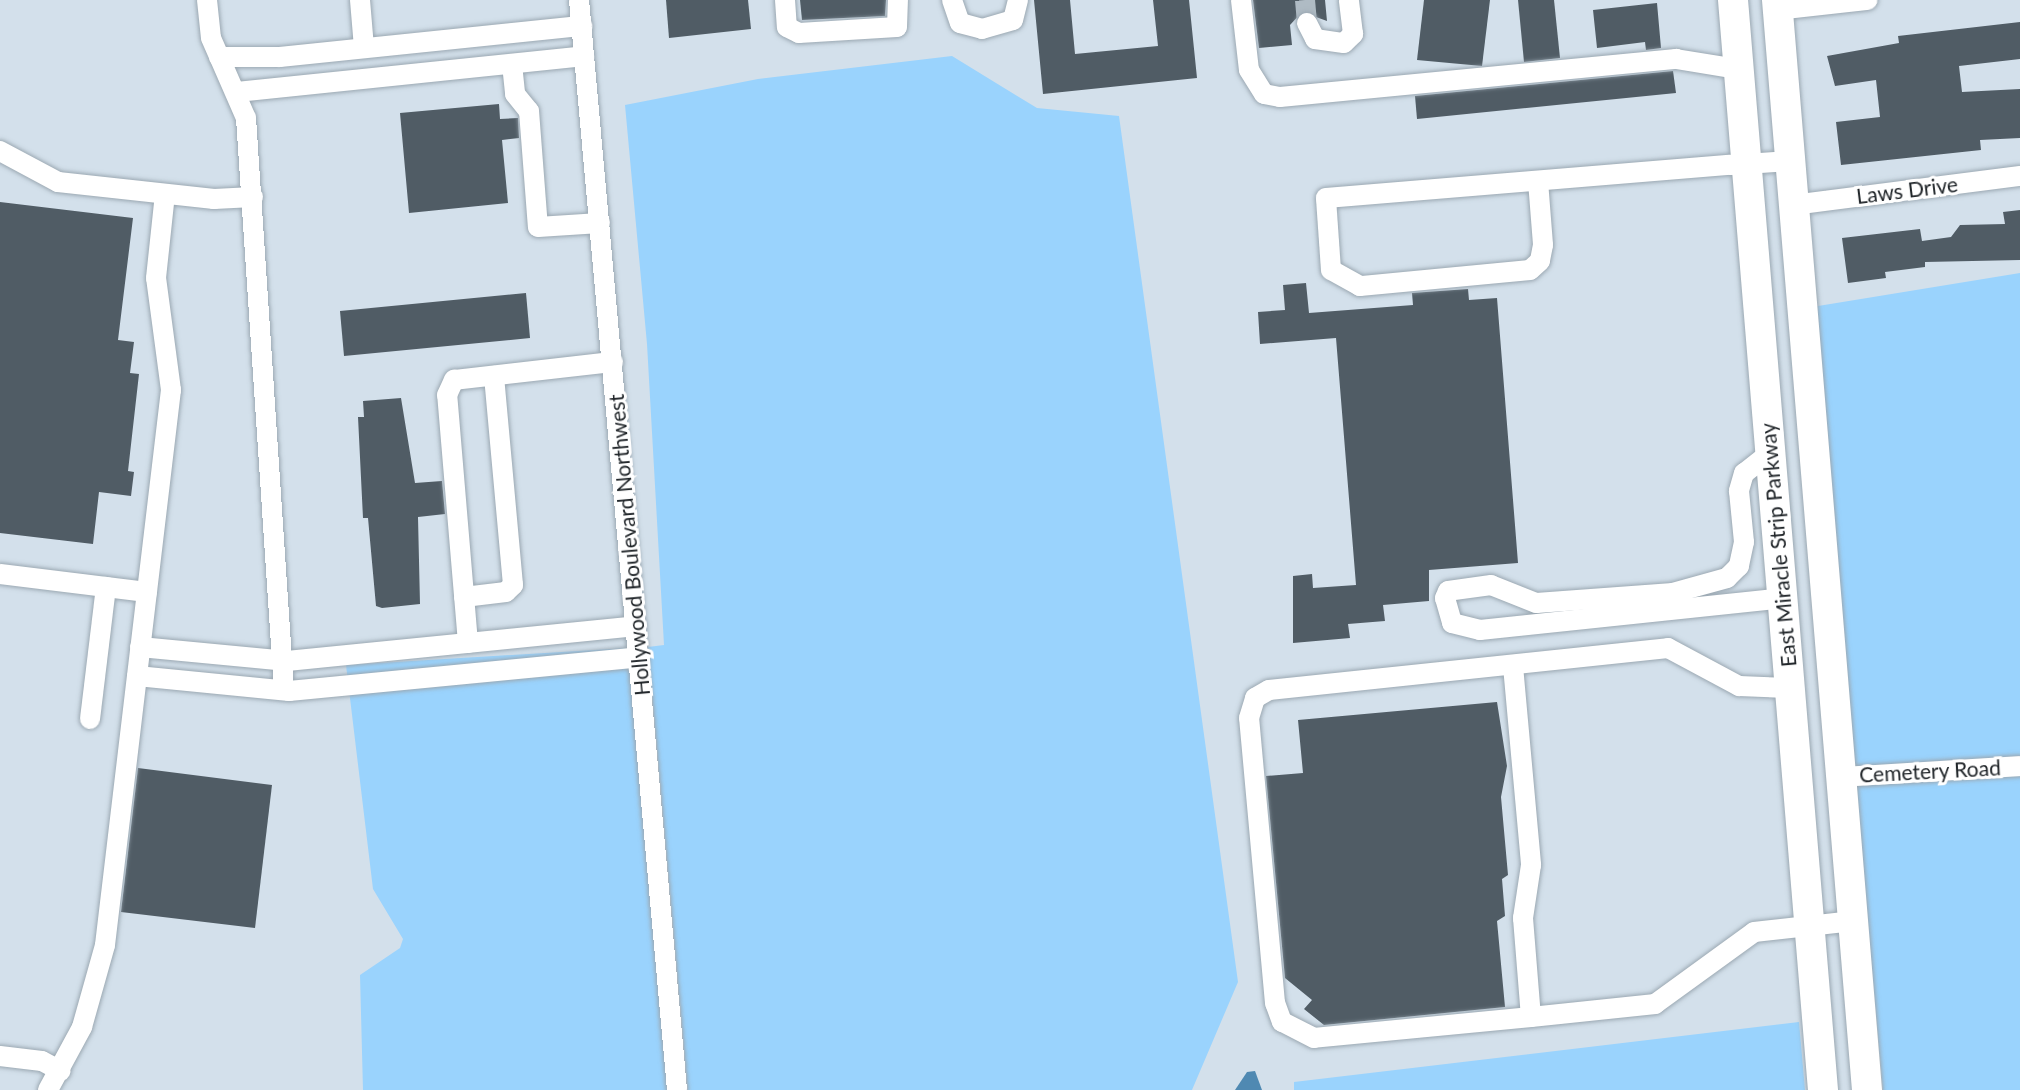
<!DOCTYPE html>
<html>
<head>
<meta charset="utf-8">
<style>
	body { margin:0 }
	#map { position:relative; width:2020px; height:1090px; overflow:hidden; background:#d3e0eb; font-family:Lato,sans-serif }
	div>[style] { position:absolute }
	.green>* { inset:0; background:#9ad3fd }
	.water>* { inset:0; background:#4f89b2 }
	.building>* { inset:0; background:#505c65 }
	.minor-tunnel>* { height:20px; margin-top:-10px; transform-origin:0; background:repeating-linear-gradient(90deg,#afbbc4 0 20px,transparent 0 30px) }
	.roads { filter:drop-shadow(0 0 2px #9ba8b2) drop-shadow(0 0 2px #9ba8b2) }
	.minor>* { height:20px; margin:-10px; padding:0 10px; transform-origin:10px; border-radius:10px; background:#fff }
	.highway>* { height:30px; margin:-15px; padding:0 15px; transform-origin:15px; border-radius:15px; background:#fff }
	span { translate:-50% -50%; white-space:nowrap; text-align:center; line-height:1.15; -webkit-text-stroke:6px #fff; paint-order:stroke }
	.street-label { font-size:21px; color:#202529 }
</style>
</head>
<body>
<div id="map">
	<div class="green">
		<div style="clip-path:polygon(952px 56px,1037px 108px,1119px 116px,1238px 982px,1192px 1090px,688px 1090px,648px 647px,664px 645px,647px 344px,625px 105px,758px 79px)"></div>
		<div style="clip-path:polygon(2020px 273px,2020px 757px,1853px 767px,1812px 307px)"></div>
		<div style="clip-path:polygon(628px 648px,667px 1090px,363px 1090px,360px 975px,400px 948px,403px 939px,373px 889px,346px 665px)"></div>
		<div style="clip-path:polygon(2020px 775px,2020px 1090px,1883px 1090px,1855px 785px)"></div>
		<div style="clip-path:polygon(1799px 1022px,1805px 1090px,1294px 1090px,1294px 1082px)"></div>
	</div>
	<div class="water">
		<div style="clip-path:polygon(1255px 1071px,1262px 1090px,1235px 1090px,1247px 1072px)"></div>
	</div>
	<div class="building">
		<div style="clip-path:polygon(666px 0,748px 0,751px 29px,669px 38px)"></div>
		<div style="clip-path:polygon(800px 0,886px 0,885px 16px,802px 20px)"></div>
		<div style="clip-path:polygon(1034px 0,1070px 0,1075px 54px,1158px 46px,1153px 0,1189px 0,1197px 78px,1043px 94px)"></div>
		<div style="clip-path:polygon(1253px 0,1325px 0,1327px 21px,1302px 12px,1290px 25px,1292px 45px,1259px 48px)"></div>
		<div style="clip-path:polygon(1424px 0,1490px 0,1482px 66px,1417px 60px)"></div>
		<div style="clip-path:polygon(1518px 0,1554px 0,1560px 58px,1524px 62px)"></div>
		<div style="clip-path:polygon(1657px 3px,1661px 48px,1646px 50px,1645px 42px,1597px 48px,1593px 10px)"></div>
		<div style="clip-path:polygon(2020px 22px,2020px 59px,1959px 66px,1962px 92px,2020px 89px,2020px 138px,1980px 140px,1981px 150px,1841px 165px,1836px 122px,1880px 117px,1876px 80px,1835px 86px,1827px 56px,1899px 43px,1898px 36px)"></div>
		<div style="clip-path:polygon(1673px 71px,1676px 93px,1417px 119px,1415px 96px)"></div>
		<div style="clip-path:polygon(499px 104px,500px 119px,518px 118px,519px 138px,502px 140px,508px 203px,409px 213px,400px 113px)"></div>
		<div style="clip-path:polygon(0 202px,133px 218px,118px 340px,134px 342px,130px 373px,139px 374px,128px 471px,134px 472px,131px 496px,99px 492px,93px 544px,0 533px)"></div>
		<div style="clip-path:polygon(2020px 210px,2020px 260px,1925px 262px,1925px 267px,1885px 272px,1886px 278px,1848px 283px,1842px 238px,1920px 229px,1922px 241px,1951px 237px,1960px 225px,2005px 224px,2003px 212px)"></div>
		<div style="clip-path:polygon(1306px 283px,1309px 313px,1413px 305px,1412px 293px,1468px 289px,1469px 300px,1497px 298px,1518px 563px,1429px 570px,1429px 601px,1383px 605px,1385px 621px,1348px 624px,1350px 638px,1293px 643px,1293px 576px,1312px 574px,1313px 588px,1356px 585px,1336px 338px,1260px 344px,1258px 312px,1285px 310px,1283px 285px)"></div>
		<div style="clip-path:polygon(526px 293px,530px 338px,344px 356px,340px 311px)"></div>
		<div style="clip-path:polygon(401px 398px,415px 483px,442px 481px,445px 514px,418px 517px,420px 604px,382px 608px,376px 606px,368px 518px,363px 518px,358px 417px,364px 417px,363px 401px)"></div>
		<div style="clip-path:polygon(1497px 702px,1507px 766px,1501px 797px,1508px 875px,1502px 879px,1505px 916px,1497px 921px,1505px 1007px,1324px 1025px,1304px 1009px,1312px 1000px,1285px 978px,1266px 776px,1303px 773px,1298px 720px)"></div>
		<div style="clip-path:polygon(138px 768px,272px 785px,255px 928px,121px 912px)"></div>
	</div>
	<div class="minor-tunnel">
		<div style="left:1305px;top:0;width:23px;rotate:85deg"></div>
	</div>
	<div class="roads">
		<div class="minor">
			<div style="left:207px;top:0;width:38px;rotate:84deg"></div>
			<div style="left:211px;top:38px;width:87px;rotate:66.4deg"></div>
			<div style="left:246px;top:118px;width:573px;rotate:86.2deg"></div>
			<div style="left:360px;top:0;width:48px;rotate:85.2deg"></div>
			<div style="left:579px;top:0;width:1094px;rotate:84.86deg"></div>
			<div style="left:785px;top:0;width:27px;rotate:86deg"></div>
			<div style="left:787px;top:27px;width:13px;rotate:27deg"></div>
			<div style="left:799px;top:33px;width:98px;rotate:-3.5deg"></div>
			<div style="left:897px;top:27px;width:27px;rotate:-88deg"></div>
			<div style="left:952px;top:0;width:24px;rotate:71deg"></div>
			<div style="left:960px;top:23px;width:23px;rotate:15deg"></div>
			<div style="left:982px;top:29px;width:32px;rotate:-16deg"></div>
			<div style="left:1013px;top:20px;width:21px;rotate:-76deg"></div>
			<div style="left:1241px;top:0;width:70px;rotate:83.5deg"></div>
			<div style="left:1249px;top:70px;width:28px;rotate:58deg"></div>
			<div style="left:1264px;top:94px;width:16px;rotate:11deg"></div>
			<div style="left:1280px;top:97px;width:398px;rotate:-5.5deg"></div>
			<div style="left:1676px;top:59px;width:63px;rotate:9.2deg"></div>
			<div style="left:1777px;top:10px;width:91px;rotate:-6.3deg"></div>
			<div style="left:1307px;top:23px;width:18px;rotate:63deg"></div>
			<div style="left:1315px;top:39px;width:29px;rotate:8deg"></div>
			<div style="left:1344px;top:43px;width:13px;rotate:-45deg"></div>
			<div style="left:1353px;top:34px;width:34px;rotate:-97deg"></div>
			<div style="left:219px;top:57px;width:61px"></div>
			<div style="left:280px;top:57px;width:304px;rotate:-5.9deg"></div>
			<div style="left:512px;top:64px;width:30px;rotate:84deg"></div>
			<div style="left:515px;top:94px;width:22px;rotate:51deg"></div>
			<div style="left:529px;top:111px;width:116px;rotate:85.6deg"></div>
			<div style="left:538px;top:227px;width:62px;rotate:-3.7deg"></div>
			<div style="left:237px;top:92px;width:349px;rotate:-5.9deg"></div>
			<div style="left:0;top:151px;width:66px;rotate:28.1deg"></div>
			<div style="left:58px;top:182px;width:157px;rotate:6.2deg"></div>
			<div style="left:214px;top:199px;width:39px;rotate:-3deg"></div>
			<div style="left:1538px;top:181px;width:64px;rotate:85.5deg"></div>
			<div style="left:1543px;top:245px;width:16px;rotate:101deg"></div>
			<div style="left:1540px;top:261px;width:13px;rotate:138deg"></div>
			<div style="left:1530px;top:270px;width:171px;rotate:174.6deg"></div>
			<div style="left:1360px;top:286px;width:33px;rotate:-151deg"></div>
			<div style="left:1331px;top:270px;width:72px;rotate:-94deg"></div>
			<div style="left:1326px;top:198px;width:405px;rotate:-4.7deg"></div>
			<div style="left:1730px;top:165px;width:60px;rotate:-3.8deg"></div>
			<div style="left:1793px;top:205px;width:229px;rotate:-7.3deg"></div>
			<div style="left:1770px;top:453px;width:33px;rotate:142deg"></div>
			<div style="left:1744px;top:473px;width:19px;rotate:106deg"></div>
			<div style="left:1739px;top:491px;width:51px;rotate:84.4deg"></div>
			<div style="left:1744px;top:542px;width:25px;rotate:102deg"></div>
			<div style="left:1739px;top:566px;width:17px;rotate:135deg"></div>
			<div style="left:1727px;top:578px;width:56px;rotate:164.5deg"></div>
			<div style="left:1673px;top:593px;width:137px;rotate:175.8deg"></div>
			<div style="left:1536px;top:603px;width:48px;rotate:-158.2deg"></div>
			<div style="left:1491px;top:585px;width:43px;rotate:172.1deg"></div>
			<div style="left:1448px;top:591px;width:8px;rotate:113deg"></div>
			<div style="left:1445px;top:598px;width:26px;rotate:74deg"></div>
			<div style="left:1452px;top:623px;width:29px;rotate:14deg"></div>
			<div style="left:1480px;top:630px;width:304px;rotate:-6deg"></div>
			<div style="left:0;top:574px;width:148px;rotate:7deg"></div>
			<div style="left:464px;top:597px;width:42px;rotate:-6.8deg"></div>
			<div style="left:506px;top:592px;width:10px;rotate:-45deg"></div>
			<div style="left:513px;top:585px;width:210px;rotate:-95.2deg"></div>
			<div style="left:468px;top:643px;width:249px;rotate:-94.8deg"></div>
			<div style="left:447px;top:395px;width:17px;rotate:-65deg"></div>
			<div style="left:454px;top:380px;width:160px;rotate:-6.5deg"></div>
			<div style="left:140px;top:647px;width:148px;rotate:5.4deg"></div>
			<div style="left:287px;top:661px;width:351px;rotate:-5.7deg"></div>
			<div style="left:1513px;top:666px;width:200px;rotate:84.8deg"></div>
			<div style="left:1531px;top:865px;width:54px;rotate:98.6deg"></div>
			<div style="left:1523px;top:918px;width:99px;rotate:85.4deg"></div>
			<div style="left:1531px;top:1017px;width:125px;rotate:-6deg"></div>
			<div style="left:1655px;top:1004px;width:122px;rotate:-36deg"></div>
			<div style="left:1754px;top:932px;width:100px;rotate:-6.3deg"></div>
			<div style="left:137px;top:676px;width:153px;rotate:5.6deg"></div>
			<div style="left:289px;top:691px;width:352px;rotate:-5.5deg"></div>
			<div style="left:90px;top:719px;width:133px;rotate:-83.1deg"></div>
			<div style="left:1841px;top:777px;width:179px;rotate:-3.5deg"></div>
			<div style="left:1531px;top:1017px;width:218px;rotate:174.5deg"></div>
			<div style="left:1314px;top:1038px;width:36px;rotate:-153deg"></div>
			<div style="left:1282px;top:1022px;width:20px;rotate:-110deg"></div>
			<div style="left:1275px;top:1003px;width:286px;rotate:-95.2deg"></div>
			<div style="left:1249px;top:718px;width:21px;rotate:-73deg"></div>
			<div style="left:1255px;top:698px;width:16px;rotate:-30deg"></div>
			<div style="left:1269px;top:690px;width:401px;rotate:-6deg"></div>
			<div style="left:1668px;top:648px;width:81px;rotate:28.2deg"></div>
			<div style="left:1739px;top:686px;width:50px;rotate:2.3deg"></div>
			<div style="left:0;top:1056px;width:42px;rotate:6.8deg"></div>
			<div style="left:42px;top:1061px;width:21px;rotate:28deg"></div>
			<div style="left:48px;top:1090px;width:72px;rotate:-61.6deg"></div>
			<div style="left:82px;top:1027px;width:85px;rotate:-74.3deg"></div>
			<div style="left:105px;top:945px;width:559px;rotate:-83.22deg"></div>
			<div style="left:171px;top:390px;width:113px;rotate:-97.6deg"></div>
			<div style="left:156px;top:278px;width:84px;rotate:-83.9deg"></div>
		</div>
		<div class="highway">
			<div style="left:1733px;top:0;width:1094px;rotate:85.28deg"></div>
			<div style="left:1777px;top:0;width:1094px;rotate:85.28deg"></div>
		</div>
	</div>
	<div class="street-label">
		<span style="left:1907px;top:190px;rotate:-7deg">Laws Drive</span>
		<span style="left:629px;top:545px;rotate:-95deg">Hollywood Boulevard Northwest</span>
		<span style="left:1778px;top:545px;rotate:-95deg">East Miracle Strip Parkway</span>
		<span style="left:1930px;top:771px;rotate:-3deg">Cemetery Road</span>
	</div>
</div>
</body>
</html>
